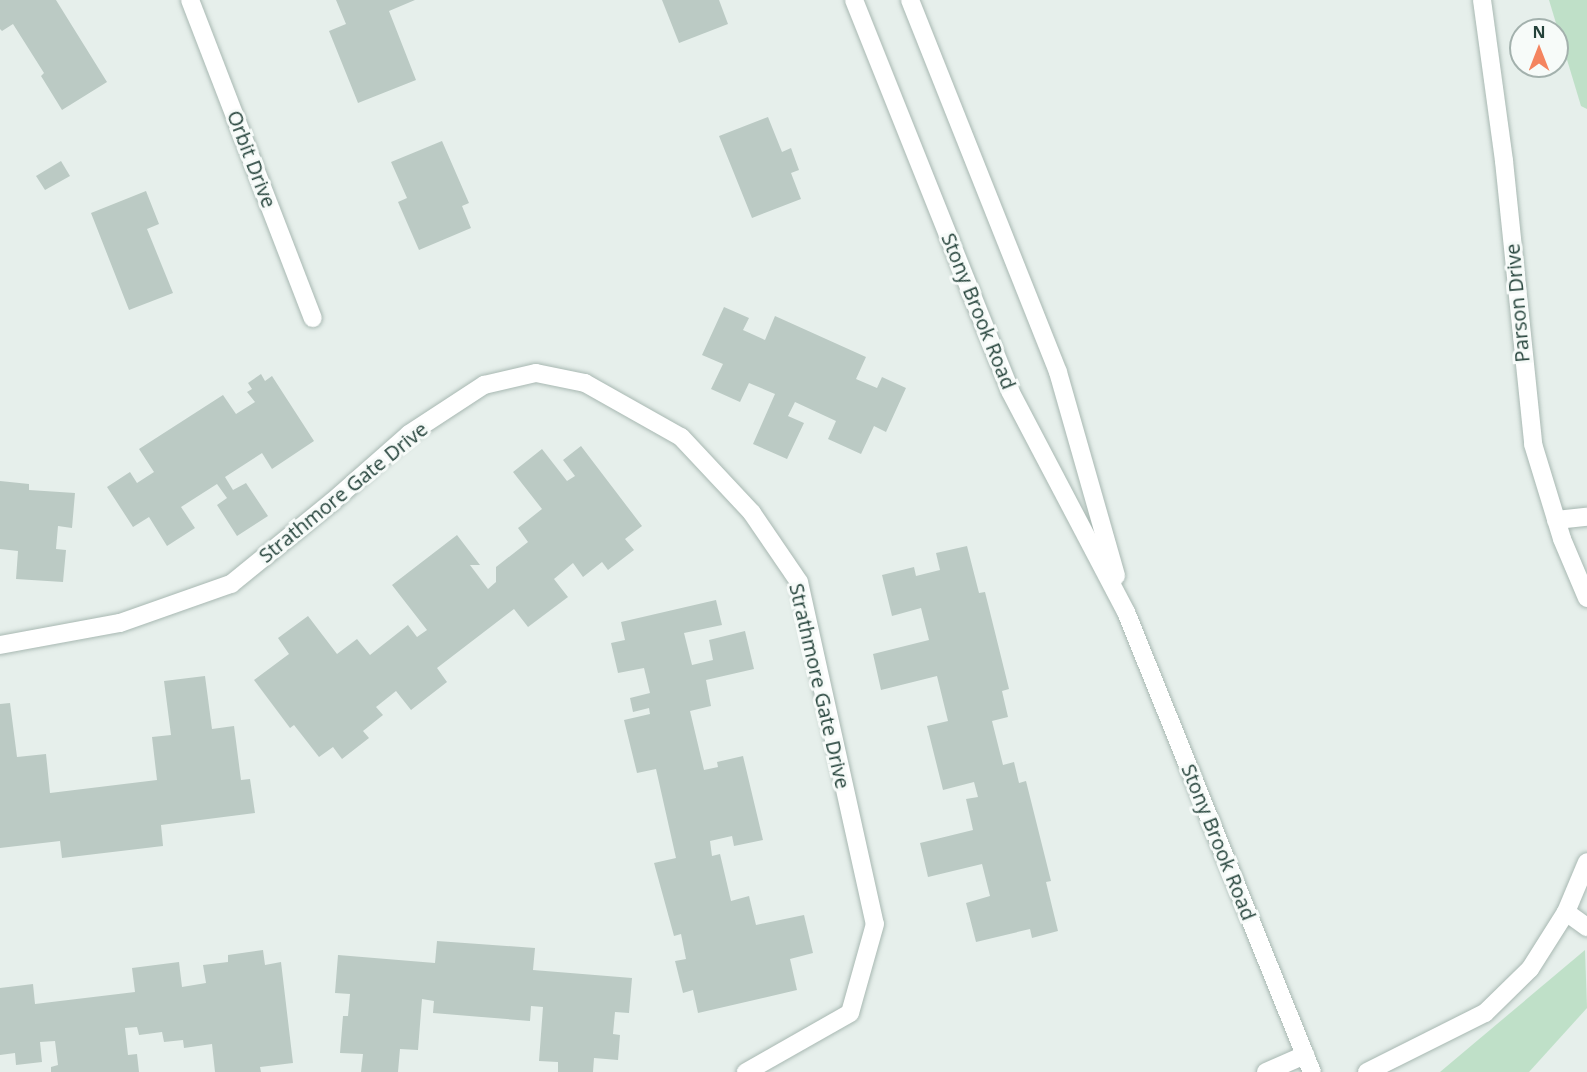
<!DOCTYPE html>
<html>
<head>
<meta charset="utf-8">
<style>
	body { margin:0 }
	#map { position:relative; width:1587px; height:1072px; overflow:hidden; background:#e6efeb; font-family:"Open Sans",sans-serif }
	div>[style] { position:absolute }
	.green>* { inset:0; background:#bfe0c8 }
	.building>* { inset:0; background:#bbcac4 }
	.roads { filter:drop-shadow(0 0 2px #a8b8b2) drop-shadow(0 0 2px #a8b8b2) }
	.service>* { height:18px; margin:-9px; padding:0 9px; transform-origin:9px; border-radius:9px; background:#fff }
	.minor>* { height:18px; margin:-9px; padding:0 9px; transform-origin:9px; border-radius:9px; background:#fff }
	.secondary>* { height:18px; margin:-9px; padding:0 9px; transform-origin:9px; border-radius:9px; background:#fff }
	span { translate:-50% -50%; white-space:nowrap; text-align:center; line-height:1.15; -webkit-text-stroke:6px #f7fbf9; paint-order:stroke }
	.street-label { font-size:20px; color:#24423a }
	.north { position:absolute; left:1509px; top:18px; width:60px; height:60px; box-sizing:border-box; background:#f7fbf9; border:2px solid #a3b1ad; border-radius:50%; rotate:0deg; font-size:16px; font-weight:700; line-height:24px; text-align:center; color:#24423a }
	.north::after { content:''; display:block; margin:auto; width:21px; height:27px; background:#f4845f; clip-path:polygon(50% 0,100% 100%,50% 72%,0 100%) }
</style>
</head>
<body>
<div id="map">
	<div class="green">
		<div style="clip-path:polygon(1549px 0,1587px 0,1587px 109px,1581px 106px)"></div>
		<div style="clip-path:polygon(1585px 950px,1587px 1008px,1529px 1072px,1440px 1072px)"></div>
	</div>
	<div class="building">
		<div style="clip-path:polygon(0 0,56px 0,107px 82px,62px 110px,41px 76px,44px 73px,13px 24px,2px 31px,0 29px)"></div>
		<div style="clip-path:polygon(336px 0,415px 0,389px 11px,416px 80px,358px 103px,329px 31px,346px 24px)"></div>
		<div style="clip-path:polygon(662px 0,719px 0,728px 24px,679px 43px)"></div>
		<div style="clip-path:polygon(768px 117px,782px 152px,791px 148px,799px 170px,791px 173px,801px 199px,752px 218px,719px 136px)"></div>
		<div style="clip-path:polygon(442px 141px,469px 203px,462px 206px,471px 228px,419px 250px,398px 202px,407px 198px,391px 162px)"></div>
		<div style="clip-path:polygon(61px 161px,70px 176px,45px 190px,36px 176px)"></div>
		<div style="clip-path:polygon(146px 191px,159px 224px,147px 229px,173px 293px,129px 310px,91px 213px)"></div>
		<div style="clip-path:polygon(724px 307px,749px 318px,743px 330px,765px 340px,775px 316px,866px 357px,856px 379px,877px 388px,882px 377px,906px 388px,886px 432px,874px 426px,861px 454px,828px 439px,836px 421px,795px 402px,788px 416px,804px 423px,787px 459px,753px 444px,775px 394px,749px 383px,740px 402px,711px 389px,723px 364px,702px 355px)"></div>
		<div style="clip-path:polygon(261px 374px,265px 381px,272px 376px,314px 441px,272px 469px,262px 453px,225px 477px,233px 490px,246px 483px,268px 516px,237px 536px,217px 505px,227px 498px,217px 484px,181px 507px,195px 528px,167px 546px,149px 517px,133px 527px,107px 487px,130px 472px,137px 483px,154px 472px,139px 449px,223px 395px,236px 414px,255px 402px,247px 392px,252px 389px,248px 383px)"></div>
		<div style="clip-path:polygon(581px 446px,642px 526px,625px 539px,634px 550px,608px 570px,602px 562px,583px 577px,573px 563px,554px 579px,568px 597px,528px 627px,514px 609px,437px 668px,447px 682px,411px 710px,396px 691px,376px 707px,383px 715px,363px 731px,369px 738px,342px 759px,333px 747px,319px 757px,294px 725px,290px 728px,254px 680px,289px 654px,278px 638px,308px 616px,337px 654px,357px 639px,370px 655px,408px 625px,417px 637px,427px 630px,392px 585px,457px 535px,480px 565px,470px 565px,488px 589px,496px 582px,496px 567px,528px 542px,518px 528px,542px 509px,513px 472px,542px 449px,567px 481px,575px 476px,563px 460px)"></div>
		<div style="clip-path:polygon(0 481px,29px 484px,29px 490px,75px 493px,72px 528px,58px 526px,56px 549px,66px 550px,63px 582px,16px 579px,18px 551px,0 549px)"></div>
		<div style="clip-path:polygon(967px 546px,979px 593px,985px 592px,1009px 689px,1002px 691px,1008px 717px,992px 721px,1003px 765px,1014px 762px,1019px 783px,1026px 781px,1051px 881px,1046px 882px,1058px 931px,1032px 938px,1030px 929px,976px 942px,966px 903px,990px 896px,982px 864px,928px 877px,920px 843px,973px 830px,966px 799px,978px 797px,974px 782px,943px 790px,927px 726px,948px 721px,937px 676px,881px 690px,873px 654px,929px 640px,921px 608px,892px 616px,882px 575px,914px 567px,916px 576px,940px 570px,936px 553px)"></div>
		<div style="clip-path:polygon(716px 600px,722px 625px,684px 633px,692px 665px,713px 660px,709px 640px,745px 631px,754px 669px,706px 680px,711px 706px,690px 711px,704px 770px,718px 767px,717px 762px,743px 756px,763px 840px,734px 846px,732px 836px,710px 841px,712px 856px,720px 854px,731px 901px,749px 896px,756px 925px,804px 915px,813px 953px,790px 959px,797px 990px,698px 1013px,693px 990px,683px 993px,675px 961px,686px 959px,681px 934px,674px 936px,654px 863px,676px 858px,656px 769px,637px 773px,624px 720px,650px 714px,649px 708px,633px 712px,630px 698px,650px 693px,644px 668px,618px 673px,611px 643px,625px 640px,621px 622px)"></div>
		<div style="clip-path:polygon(205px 676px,212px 729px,234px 726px,241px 780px,250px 779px,255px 813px,161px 825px,163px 846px,62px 858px,60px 841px,0 848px,0 704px,10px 703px,17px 757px,46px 754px,50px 793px,157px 780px,152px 737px,171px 735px,164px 681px)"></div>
		<div style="clip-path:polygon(437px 941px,535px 948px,533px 970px,632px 978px,629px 1013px,615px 1012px,613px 1034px,620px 1035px,618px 1060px,594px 1058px,593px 1072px,558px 1072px,558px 1062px,539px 1061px,543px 1007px,531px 1006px,530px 1021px,433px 1013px,434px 1001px,422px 999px,418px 1050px,400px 1049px,398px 1072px,361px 1072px,363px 1054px,340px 1053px,343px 1016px,348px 1016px,350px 994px,335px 993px,338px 955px,435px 963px)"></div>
		<div style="clip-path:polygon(263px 950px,265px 965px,281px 962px,293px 1063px,260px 1067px,261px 1072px,215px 1072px,212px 1044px,184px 1048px,183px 1040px,164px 1042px,162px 1032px,139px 1035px,137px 1027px,125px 1028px,128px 1055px,137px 1054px,139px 1072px,51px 1072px,51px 1067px,58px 1065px,55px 1041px,40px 1042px,42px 1062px,16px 1065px,15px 1053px,0 1055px,0 988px,33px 984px,35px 1004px,135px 992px,132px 968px,179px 962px,182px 987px,206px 983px,203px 965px,228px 962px,228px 955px)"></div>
	</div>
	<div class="roads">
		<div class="service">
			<div style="left:1556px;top:520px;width:31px;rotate:-6deg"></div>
			<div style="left:1566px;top:912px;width:26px;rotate:36deg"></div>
			<div style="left:1266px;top:1072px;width:43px;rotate:-23.6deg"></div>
		</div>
		<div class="minor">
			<div style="left:190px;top:0;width:341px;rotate:68.9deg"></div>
			<div style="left:1482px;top:0;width:162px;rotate:82.2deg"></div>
			<div style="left:1504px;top:161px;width:284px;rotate:84.1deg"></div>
			<div style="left:1533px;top:444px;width:99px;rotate:73deg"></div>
			<div style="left:1562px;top:539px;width:64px;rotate:67deg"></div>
			<div style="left:0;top:645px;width:122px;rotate:-10.4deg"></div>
			<div style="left:120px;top:623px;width:118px;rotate:-19.4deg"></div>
			<div style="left:231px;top:584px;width:130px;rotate:-39.1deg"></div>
			<div style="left:332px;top:502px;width:103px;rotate:-41.4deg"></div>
			<div style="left:409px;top:434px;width:90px;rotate:-33.2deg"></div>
			<div style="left:484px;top:385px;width:53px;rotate:-13deg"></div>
			<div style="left:536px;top:373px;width:50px;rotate:11.5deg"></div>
			<div style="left:585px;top:383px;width:110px;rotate:29.4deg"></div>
			<div style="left:681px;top:437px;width:104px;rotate:46.9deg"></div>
			<div style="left:752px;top:513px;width:83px;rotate:55.7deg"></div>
			<div style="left:799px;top:582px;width:350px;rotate:77.5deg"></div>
			<div style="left:875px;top:924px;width:92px;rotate:105.7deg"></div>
			<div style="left:850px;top:1013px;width:120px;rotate:150.4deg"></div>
			<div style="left:1367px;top:1072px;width:132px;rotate:-26.6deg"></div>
			<div style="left:1485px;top:1013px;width:63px;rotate:-44.4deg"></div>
			<div style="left:1530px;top:969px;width:67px;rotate:-57.7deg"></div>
			<div style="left:1566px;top:912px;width:54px;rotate:-67.2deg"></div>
		</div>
		<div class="secondary">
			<div style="left:854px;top:0;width:421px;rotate:68.2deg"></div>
			<div style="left:1010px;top:391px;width:250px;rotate:62.3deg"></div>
			<div style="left:1126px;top:612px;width:496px;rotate:68deg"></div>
			<div style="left:910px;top:0;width:400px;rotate:68.3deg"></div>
			<div style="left:1058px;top:372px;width:212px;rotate:74.1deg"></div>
		</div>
	</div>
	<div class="street-label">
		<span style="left:252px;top:159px;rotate:69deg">Orbit Drive</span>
		<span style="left:1517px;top:303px;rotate:-95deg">Parson Drive</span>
		<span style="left:979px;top:311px;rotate:68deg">Stony Brook Road</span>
		<span style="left:343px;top:492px;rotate:-39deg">Strathmore Gate Drive</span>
		<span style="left:820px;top:686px;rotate:77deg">Strathmore Gate Drive</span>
		<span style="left:1219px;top:842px;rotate:68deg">Stony Brook Road</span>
	</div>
	<div class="north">N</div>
</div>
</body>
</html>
